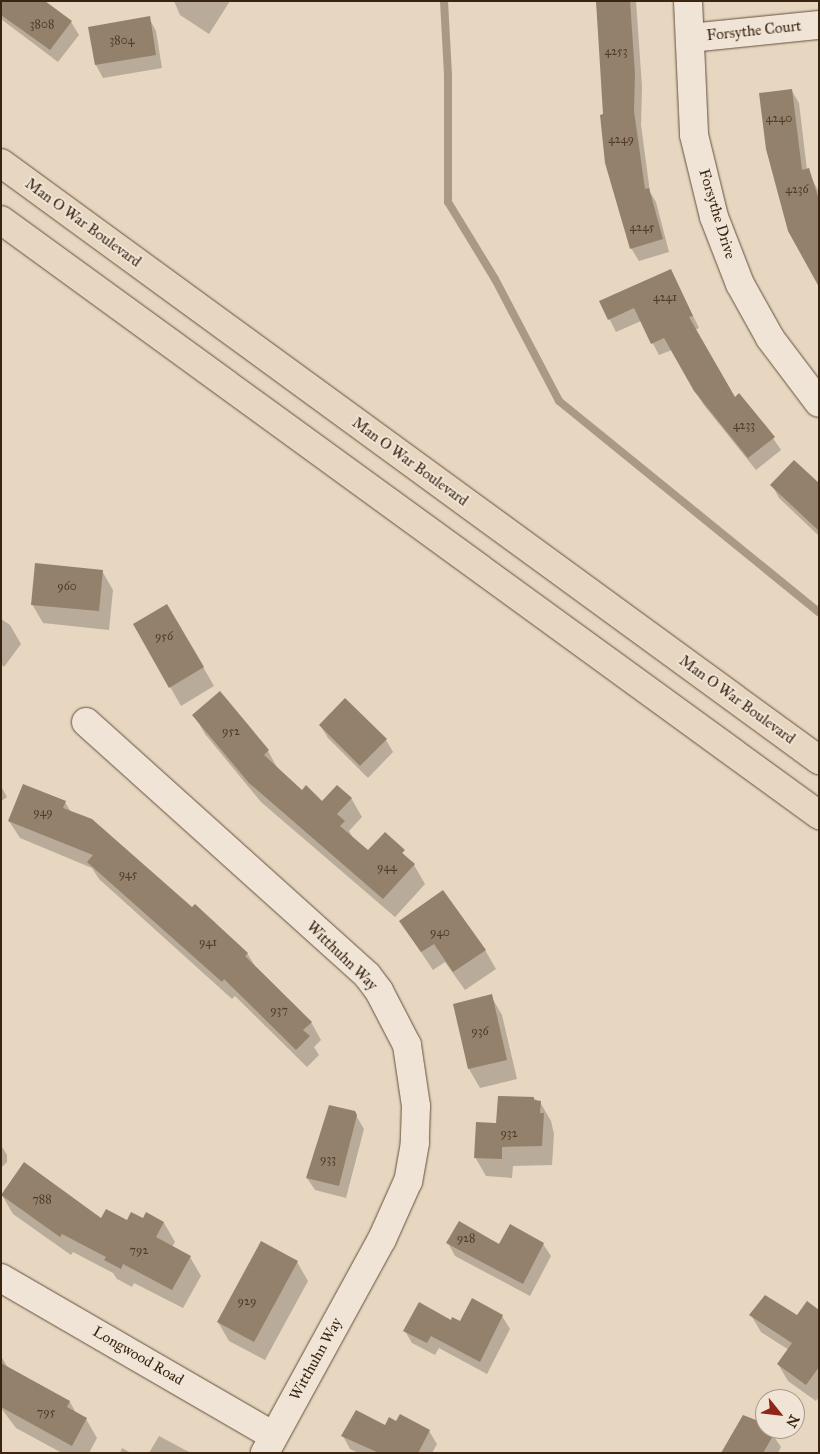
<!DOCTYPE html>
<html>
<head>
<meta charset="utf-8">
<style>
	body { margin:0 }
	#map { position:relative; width:820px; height:1454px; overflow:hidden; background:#e7d6c0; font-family:"IM FELL Great Primer",serif }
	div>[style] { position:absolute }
	.shadow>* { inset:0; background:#0003 }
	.stream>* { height:8px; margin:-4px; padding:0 4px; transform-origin:4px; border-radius:4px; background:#ac9984 }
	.building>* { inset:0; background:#93816c }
	.roads { filter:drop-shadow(0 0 1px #64503c) drop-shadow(0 0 1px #64503c) }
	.minor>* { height:28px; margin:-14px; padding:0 14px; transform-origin:14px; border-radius:14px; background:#efe4d6 }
	.major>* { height:28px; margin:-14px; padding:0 14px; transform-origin:14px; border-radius:14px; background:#e7d6c0 }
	span { translate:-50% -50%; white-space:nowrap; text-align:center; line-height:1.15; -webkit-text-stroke:4px #efe4d6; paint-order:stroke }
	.number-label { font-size:12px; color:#503b27 }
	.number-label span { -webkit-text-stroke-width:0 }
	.street-label { font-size:15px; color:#392410 }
	.frame { position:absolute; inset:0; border:2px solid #392410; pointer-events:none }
	.north { position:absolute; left:755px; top:1389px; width:50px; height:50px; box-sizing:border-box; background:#efe4d6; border:1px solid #a69787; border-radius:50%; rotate:119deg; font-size:14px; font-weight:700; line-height:20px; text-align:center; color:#392410 }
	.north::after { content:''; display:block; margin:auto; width:18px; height:22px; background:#8f2418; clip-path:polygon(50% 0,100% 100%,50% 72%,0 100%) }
</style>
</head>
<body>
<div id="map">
	<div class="shadow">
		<div style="clip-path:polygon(43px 1px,71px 22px,79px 35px,58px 62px,1px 19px,1px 5px)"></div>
		<div style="clip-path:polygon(174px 1px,230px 1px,209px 34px,180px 15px)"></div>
		<div style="clip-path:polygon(596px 1px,636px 1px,642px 87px,641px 125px,650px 192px,656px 202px,669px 252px,639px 261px,631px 248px)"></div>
		<div style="clip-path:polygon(149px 18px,156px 31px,162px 68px,103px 78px,96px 65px,90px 28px)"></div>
		<div style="clip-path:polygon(792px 91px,799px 103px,807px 170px,819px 192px,819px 284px,789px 231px)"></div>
		<div style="clip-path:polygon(671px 271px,699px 328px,695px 330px,734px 399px,773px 438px,781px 450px,756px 470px,703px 404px,672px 350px,659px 355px,641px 321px,616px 332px,601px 302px)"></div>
		<div style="clip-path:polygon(772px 485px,819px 485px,819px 536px,779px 498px)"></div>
		<div style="clip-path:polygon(102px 571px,113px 590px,109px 630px,43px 623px,32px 604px)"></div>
		<div style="clip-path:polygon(1px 619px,10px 625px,21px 644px,4px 667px,1px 664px)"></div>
		<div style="clip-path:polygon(135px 625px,203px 667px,214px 686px,181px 706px)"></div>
		<div style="clip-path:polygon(194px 715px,268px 751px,279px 771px,302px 791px,322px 803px,351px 798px,362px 817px,349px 831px,354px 840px,368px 852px,385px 834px,414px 865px,425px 884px,395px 917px,261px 802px,205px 734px)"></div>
		<div style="clip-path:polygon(320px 725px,386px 740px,393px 752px,368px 778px,328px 738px)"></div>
		<div style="clip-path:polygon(1px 786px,7px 797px,1px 801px)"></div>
		<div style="clip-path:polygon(65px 802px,71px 812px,247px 953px,255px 966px,311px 1022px,321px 1040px,314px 1047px,319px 1055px,307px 1067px,235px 996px,232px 999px,99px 879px,92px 868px,20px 838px,9px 821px)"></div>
		<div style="clip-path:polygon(400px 921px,485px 950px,496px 969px,465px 990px,445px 962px,433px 970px)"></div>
		<div style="clip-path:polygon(491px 996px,502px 1015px,517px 1079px,480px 1088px,469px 1069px,455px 1004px)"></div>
		<div style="clip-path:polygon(533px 1098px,540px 1102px,551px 1121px,554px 1134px,552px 1165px,513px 1166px,512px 1178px,486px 1176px,475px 1157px,497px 1124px)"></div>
		<div style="clip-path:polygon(354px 1112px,364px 1129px,346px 1198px,315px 1190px,307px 1178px)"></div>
		<div style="clip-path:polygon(1px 1145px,7px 1155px,7px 1162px,1px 1168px)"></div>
		<div style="clip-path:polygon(2px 1195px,102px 1220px,164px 1223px,175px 1242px,172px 1247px,190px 1257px,201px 1276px,183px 1308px,134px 1283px,132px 1287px,117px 1279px,113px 1273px,73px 1252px,71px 1255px,13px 1214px)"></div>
		<div style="clip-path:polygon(448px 1243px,543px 1244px,551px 1256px,530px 1296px,455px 1256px)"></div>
		<div style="clip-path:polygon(297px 1262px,308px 1281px,265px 1360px,229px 1341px,218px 1322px)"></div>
		<div style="clip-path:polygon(819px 1310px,819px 1397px,816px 1401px,788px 1381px,778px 1364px,789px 1350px,761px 1332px,751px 1315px,797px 1317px)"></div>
		<div style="clip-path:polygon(502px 1316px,510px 1329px,487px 1374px,439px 1348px,435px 1355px,412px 1343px,405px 1331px)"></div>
		<div style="clip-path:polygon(1px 1356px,8px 1368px,70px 1402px,76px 1413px,86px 1419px,97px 1438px,89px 1453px,62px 1453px,16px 1428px,1px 1408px)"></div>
		<div style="clip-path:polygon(396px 1422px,429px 1431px,437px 1444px,432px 1453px,358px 1453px,350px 1449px,343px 1436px)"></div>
		<div style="clip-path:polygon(773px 1435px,781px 1447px,778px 1453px,722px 1453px)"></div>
		<div style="clip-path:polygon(159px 1436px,189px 1452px,189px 1453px,149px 1453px)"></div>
		<div style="clip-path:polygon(122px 1448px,131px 1453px,120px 1453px)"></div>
	</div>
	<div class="stream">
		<div style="left:444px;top:1px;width:75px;rotate:86.9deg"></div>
		<div style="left:448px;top:76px;width:126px;rotate:90deg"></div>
		<div style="left:448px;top:202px;width:90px;rotate:58.6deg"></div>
		<div style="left:495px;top:279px;width:138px;rotate:62.3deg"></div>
		<div style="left:559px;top:401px;width:335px;rotate:39.1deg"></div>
	</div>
	<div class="building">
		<div style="clip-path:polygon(1px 1px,45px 1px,72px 21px,50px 50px,1px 15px)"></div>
		<div style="clip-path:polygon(596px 1px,630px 1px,635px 74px,634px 111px,645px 189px,649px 188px,663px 239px,630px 249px,605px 163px,600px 115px,603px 114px)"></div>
		<div style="clip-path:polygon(150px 16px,156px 55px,95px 65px,88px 27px)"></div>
		<div style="clip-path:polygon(792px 89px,802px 170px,809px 168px,819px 200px,819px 287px,788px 231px,766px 149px,759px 93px)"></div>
		<div style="clip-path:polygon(671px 269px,693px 316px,689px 317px,735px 397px,739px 393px,775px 437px,748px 458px,694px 391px,664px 338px,651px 344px,634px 308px,608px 320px,599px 301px)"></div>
		<div style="clip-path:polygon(794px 460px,819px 483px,819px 531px,770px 485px)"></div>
		<div style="clip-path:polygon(35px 563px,103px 570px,99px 611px,31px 605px)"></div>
		<div style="clip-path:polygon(167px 604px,204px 667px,169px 688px,133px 624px)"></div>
		<div style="clip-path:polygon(220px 691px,269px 750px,264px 755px,302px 790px,306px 785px,322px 801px,337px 785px,352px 798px,337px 814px,345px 821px,340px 826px,368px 850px,385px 832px,405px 850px,402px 853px,415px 864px,383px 899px,249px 783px,192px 715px)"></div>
		<div style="clip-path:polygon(345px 698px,387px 739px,360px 766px,319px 725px)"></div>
		<div style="clip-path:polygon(23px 784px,66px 801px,63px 808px,92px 819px,192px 907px,195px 904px,248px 953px,245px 956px,312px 1022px,303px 1030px,310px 1036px,296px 1050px,224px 979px,222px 982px,87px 862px,93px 855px,8px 821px)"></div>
		<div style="clip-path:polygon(443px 890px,486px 950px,453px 972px,434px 944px,421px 952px,399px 921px)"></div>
		<div style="clip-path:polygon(492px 994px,507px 1060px,468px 1069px,453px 1004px)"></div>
		<div style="clip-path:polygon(498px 1096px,534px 1097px,534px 1100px,541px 1101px,540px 1113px,544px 1113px,542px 1146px,502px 1147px,502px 1159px,474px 1158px,476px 1122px,496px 1123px)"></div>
		<div style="clip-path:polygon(329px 1105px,355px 1111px,357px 1115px,339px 1186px,306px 1178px)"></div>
		<div style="clip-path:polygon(24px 1162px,101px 1218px,106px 1209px,127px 1220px,131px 1212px,143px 1218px,146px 1212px,164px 1222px,156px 1237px,191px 1256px,172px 1290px,123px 1264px,121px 1269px,104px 1260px,106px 1257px,62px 1234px,60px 1237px,1px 1195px)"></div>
		<div style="clip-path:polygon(459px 1221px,499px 1244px,510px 1224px,544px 1243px,523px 1284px,446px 1243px)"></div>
		<div style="clip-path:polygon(261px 1241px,298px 1261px,254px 1342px,217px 1322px)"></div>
		<div style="clip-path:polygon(765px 1295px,797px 1315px,807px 1301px,819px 1310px,819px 1367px,806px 1385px,777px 1364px,792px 1343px,749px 1315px)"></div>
		<div style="clip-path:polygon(472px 1298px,503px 1315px,480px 1362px,431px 1336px,427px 1343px,403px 1331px,419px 1302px,451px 1320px,452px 1317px,460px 1321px)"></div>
		<div style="clip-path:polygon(1px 1363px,70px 1401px,67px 1407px,87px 1418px,72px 1446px,1px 1407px)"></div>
		<div style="clip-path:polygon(356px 1410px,385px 1425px,389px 1417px,396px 1421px,400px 1414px,430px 1430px,418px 1453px,379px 1453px,341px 1436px)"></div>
		<div style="clip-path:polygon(743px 1415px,761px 1422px,774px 1434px,763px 1453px,721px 1453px)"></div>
	</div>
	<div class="roads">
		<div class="minor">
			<div style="left:688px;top:1px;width:134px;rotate:87.4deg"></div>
			<div style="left:694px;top:135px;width:84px;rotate:76.3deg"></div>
			<div style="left:714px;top:217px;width:72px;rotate:68.8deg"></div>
			<div style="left:740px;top:284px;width:62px;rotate:60.9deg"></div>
			<div style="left:770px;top:338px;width:81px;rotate:53deg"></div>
			<div style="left:690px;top:38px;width:130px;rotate:-5.8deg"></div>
			<div style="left:86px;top:722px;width:378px;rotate:42deg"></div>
			<div style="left:367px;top:975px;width:20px;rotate:53deg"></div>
			<div style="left:379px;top:991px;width:61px;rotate:62.6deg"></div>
			<div style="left:407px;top:1045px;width:62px;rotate:81.6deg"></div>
			<div style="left:416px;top:1106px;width:37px;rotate:92deg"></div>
			<div style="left:415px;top:1143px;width:39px;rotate:100deg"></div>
			<div style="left:408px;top:1181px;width:64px;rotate:114.1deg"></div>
			<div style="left:382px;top:1239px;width:244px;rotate:118.7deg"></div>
			<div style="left:1px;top:1278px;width:315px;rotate:30.1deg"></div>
		</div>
		<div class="major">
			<div style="left:1px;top:163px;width:1013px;rotate:36.12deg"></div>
			<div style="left:1px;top:220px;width:1012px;rotate:36.03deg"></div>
		</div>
	</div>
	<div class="number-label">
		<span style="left:42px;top:25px">3808</span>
		<span style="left:122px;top:41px">3804</span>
		<span style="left:616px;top:52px">4253</span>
		<span style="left:779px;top:119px">4240</span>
		<span style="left:621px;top:140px">4249</span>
		<span style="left:797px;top:190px">4236</span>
		<span style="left:642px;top:228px">4245</span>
		<span style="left:665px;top:298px">4241</span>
		<span style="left:744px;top:426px">4233</span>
		<span style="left:67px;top:587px">960</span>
		<span style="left:164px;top:637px">956</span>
		<span style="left:231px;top:732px">952</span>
		<span style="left:43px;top:813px">949</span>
		<span style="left:387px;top:868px">944</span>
		<span style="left:128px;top:875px">945</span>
		<span style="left:440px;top:933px">940</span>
		<span style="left:208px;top:943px">941</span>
		<span style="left:279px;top:1011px">937</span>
		<span style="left:480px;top:1032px">936</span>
		<span style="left:509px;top:1134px">932</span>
		<span style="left:328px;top:1160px">933</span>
		<span style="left:42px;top:1200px">788</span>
		<span style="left:466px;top:1239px">928</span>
		<span style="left:139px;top:1251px">792</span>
		<span style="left:247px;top:1302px">929</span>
		<span style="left:46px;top:1413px">795</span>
	</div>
	<div class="street-label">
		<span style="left:754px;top:31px;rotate:-6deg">Forsythe Court</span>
		<span style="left:717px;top:214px;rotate:73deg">Forsythe Drive</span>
		<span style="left:83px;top:223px;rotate:36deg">Man O War Boulevard</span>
		<span style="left:410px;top:462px;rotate:36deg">Man O War Boulevard</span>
		<span style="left:737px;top:700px;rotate:36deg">Man O War Boulevard</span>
		<span style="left:342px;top:956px;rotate:44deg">Witthuhn Way</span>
		<span style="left:138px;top:1356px;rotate:30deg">Longwood Road</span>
		<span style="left:316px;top:1359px;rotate:-61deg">Witthuhn Way</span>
	</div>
	<div class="frame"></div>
	<div class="north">N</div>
</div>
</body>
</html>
